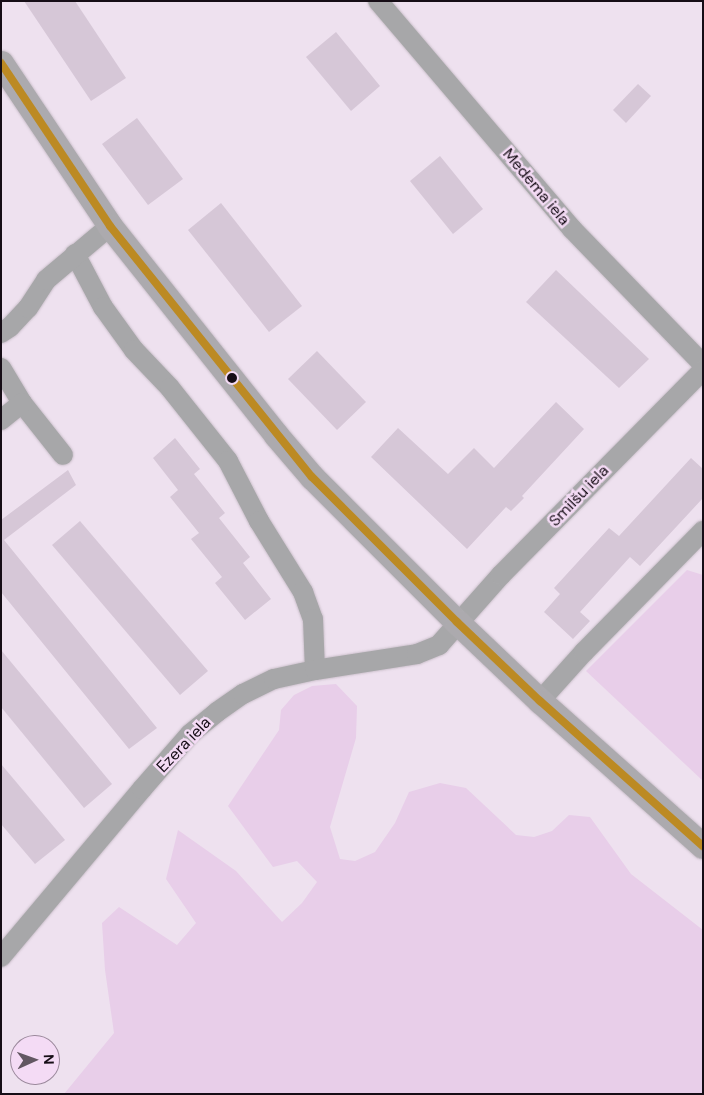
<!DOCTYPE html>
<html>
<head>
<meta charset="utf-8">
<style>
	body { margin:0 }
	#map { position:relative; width:704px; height:1095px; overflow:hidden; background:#eee1ef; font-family:"DM Sans",sans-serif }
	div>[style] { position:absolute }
	.green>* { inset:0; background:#e8cee9 }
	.building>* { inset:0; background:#d6c7d7 }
	.roads { filter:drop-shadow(0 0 1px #cbc0cb) drop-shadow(0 0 1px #cbc0cb) }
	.minor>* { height:20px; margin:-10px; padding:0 10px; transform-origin:10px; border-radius:10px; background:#a7a7a9 }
	.major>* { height:25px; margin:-12.5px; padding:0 12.5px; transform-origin:12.5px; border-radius:12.5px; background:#acaaae }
	.bus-1>* { height:8px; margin:-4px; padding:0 4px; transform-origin:4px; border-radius:4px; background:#bc8a23 }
	.dots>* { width:14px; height:14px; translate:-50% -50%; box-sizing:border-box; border:2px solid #f4dbf5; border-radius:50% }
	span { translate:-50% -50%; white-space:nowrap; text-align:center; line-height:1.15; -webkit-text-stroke:5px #f4dbf5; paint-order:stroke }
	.street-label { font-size:16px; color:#160d16 }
	.frame { position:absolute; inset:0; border:2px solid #160d16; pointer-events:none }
	.north { position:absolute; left:10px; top:1035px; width:50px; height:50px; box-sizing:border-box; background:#f4dbf5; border:1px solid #9b899c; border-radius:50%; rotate:88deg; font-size:14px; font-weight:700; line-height:20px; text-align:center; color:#160d16 }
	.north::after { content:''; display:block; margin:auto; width:18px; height:22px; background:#625762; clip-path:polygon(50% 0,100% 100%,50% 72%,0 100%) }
</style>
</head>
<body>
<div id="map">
	<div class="green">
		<div style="clip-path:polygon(687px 570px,703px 575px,703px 781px,586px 671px)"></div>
		<div style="clip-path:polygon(336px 684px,357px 706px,356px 738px,330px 827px,340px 859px,355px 861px,375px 852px,395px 823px,409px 792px,440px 783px,466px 788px,516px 835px,534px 837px,552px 831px,569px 815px,590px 817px,631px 874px,703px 930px,703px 1094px,64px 1094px,114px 1033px,105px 970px,102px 923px,119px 907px,177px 945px,196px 923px,166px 879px,178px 830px,236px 871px,282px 922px,302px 903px,317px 882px,297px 861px,273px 867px,228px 806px,279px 730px,281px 710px,294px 695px,312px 686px)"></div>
	</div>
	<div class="building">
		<div style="clip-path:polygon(24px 1px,75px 1px,126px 78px,91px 101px)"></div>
		<div style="clip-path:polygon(336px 32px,380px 86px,351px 111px,306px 57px)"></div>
		<div style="clip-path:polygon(638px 84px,651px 96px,626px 123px,613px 110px)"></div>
		<div style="clip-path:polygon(137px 118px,183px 179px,148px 205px,102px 144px)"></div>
		<div style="clip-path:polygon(440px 156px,483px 209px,453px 234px,410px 181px)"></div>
		<div style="clip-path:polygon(221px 203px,302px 306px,269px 332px,188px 230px)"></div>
		<div style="clip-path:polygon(556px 270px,649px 359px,619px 388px,526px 302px)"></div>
		<div style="clip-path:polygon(317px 351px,366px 402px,337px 430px,288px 379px)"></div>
		<div style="clip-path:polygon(556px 402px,584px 429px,522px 496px,524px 498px,511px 511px,506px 507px,467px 549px,371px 457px,398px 428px,448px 474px,474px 448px,494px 468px)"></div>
		<div style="clip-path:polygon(175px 438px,200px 469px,194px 474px,225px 513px,219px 518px,250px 557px,243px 563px,271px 599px,245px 620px,215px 583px,222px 577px,191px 539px,199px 533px,170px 497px,178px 490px,153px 458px)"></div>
		<div style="clip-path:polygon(691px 458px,703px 469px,703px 498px,640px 566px,630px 557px,580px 612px,590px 621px,573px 639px,544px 612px,560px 594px,554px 588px,609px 528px,619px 536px)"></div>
		<div style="clip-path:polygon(68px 470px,76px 485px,4px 540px,157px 728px,129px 749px,1px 592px,1px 520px)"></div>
		<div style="clip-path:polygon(80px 521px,208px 671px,180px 695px,52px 545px)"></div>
		<div style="clip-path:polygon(1px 650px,112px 784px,84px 808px,1px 707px)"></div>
		<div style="clip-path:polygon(1px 764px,65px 840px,35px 864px,1px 824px)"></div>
	</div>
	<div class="roads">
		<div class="minor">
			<div style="left:378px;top:1px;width:299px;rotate:49.6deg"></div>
			<div style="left:572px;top:229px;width:188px;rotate:45.9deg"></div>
			<div style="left:75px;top:254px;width:60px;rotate:62.2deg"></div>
			<div style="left:103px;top:307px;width:53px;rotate:54.2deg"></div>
			<div style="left:134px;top:350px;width:52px;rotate:46.5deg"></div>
			<div style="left:170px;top:388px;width:93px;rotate:51.5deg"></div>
			<div style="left:228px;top:461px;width:68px;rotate:62.7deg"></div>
			<div style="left:259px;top:521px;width:84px;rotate:58.2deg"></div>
			<div style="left:303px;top:592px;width:29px;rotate:70deg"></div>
			<div style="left:313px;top:619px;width:51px;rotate:87.8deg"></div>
			<div style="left:1px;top:333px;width:11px;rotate:-34deg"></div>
			<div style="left:10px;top:327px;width:26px;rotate:-47deg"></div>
			<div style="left:28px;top:308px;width:33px;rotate:-57deg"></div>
			<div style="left:46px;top:280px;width:84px;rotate:-40.2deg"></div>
			<div style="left:1px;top:368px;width:41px;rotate:59deg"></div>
			<div style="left:22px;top:403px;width:66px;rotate:51.7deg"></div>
			<div style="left:1px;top:420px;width:27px;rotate:-39deg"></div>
			<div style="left:540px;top:701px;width:66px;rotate:-48.1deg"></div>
			<div style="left:584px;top:652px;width:170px;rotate:-45.5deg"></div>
			<div style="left:1px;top:957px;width:219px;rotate:-50deg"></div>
			<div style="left:142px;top:789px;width:73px;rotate:-48.9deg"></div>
			<div style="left:190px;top:734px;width:35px;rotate:-39deg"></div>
			<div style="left:217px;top:712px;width:32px;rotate:-35deg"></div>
			<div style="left:243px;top:694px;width:34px;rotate:-26deg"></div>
			<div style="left:274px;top:679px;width:42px;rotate:-12.4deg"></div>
			<div style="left:315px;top:670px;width:103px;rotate:-8.9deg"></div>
			<div style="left:417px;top:654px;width:24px;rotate:-22deg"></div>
			<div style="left:439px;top:645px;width:94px;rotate:-48.5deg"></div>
			<div style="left:501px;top:575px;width:288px;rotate:-45.4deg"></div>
		</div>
		<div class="major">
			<div style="left:1px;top:63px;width:196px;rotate:56.2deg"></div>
			<div style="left:110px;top:226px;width:267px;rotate:51.5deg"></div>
			<div style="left:276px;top:435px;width:55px;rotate:49.4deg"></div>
			<div style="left:312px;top:477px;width:205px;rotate:45deg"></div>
			<div style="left:457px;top:622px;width:115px;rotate:43.6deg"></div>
			<div style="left:540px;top:701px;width:218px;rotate:41.7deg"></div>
		</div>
	</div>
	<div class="bus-1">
		<div style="left:1px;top:63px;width:196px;rotate:56.2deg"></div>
		<div style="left:110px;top:226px;width:322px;rotate:51.2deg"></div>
		<div style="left:312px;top:477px;width:205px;rotate:45deg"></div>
		<div style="left:457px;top:622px;width:115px;rotate:43.6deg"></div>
		<div style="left:540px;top:701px;width:218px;rotate:41.7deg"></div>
	</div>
	<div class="dots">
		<div style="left:232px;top:378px;background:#160d16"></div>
	</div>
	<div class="street-label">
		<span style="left:536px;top:187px;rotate:50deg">Medema iela</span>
		<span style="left:579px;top:496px;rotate:-46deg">Smilšu iela</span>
		<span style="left:184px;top:745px;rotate:-46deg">Ezera iela</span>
	</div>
	<div class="frame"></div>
	<div class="north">N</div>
</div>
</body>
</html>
